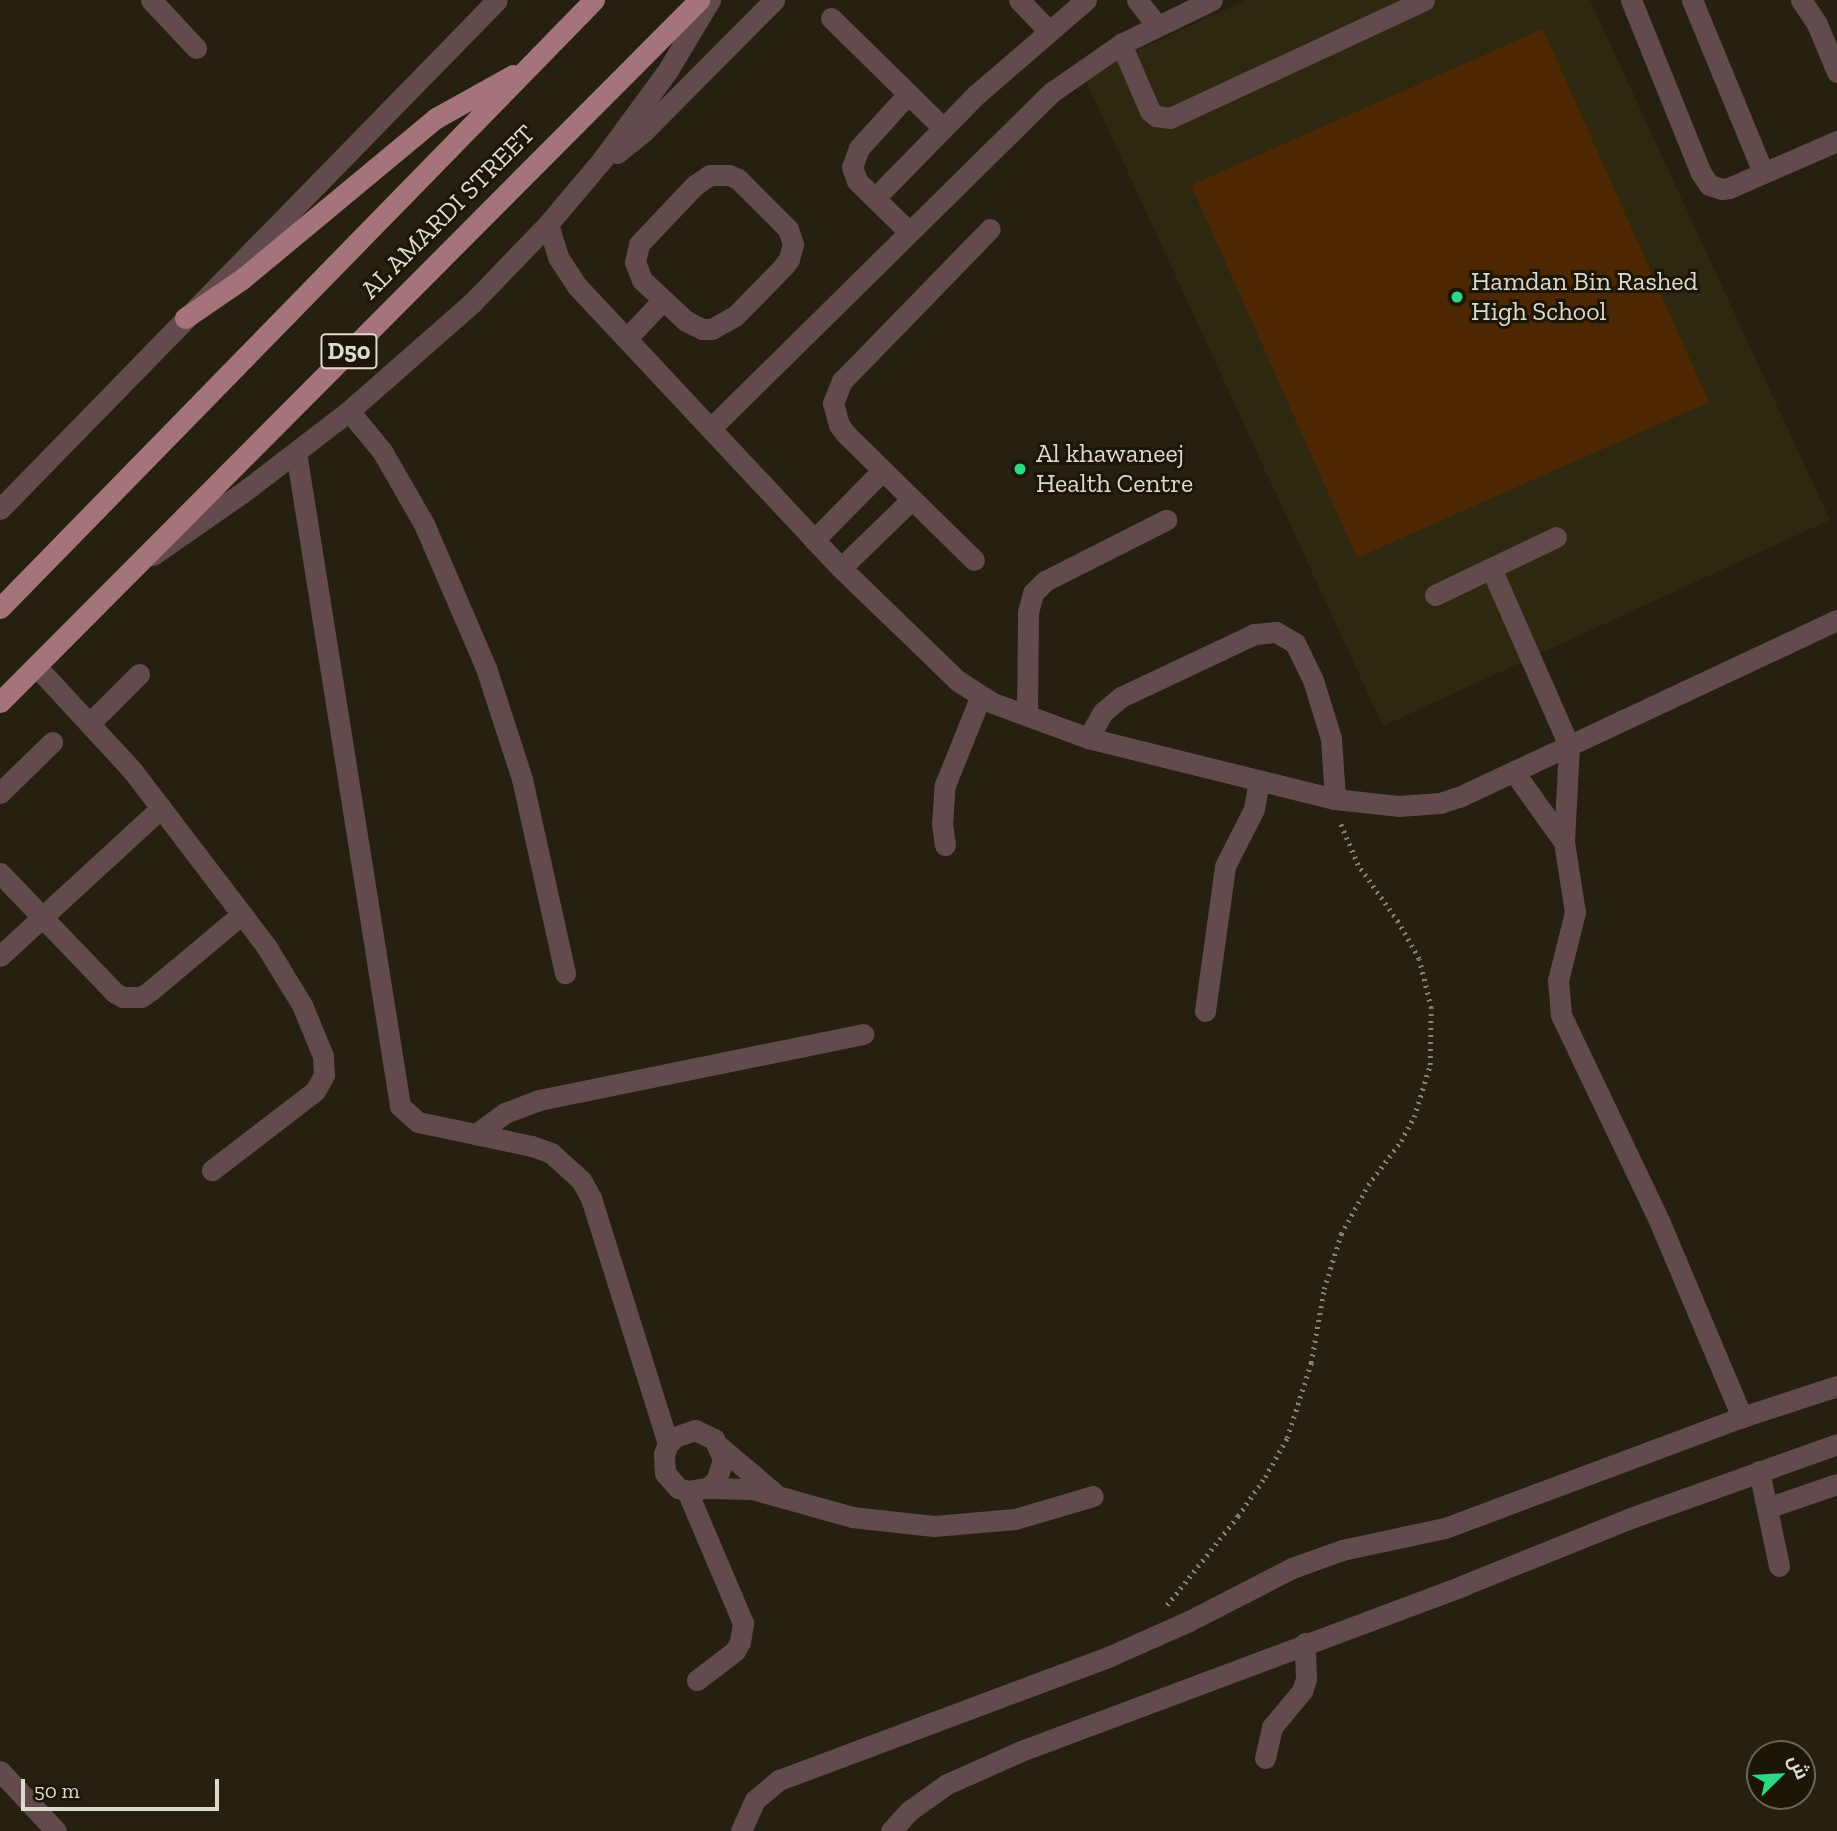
<!DOCTYPE html>
<html>
<head>
<meta charset="utf-8">
<style>
	body { margin:0 }
	#map { position:relative; width:1837px; height:1831px; overflow:hidden; background:#252010; font-family:"Zilla Slab",Cairo,serif }
	div>[style] { position:absolute }
	.built>* { inset:0; background:#2f2811 }
	.building>* { inset:0; background:#4d2602 }
	.path>* { height:4.5px; margin-top:-2.25px; transform-origin:0; background:repeating-linear-gradient(90deg,#868274 0 2px,transparent 0 7px) }
	.minor>* { height:21px; margin:-10.5px; padding:0 10.5px; transform-origin:10.5px; border-radius:10.5px; background:#624a4d }
	.major>* { height:21px; margin:-10.5px; padding:0 10.5px; transform-origin:10.5px; border-radius:10.5px; background:#a5737a }
	.dots>* { width:19px; height:19px; translate:-50% -50%; box-sizing:border-box; border:4px solid #1b1607; border-radius:50% }
	span { translate:-50% -50%; white-space:nowrap; text-align:center; line-height:1.15; -webkit-text-stroke:6px #1b1607; paint-order:stroke }
	.shield-label span { padding:2px 5px; background:#1b1607; border:2px solid; border-radius:5px; -webkit-text-stroke-width:0 }
	.shield-label { font-size:24px; color:#dcd9ce; font-weight:700 }
	.street-label { font-size:26px; color:#dcd9ce }
	.poi-label { font-size:26px; color:#dcd9ce }
	.left { translate:0 -50%; text-align:left }
	.north { position:absolute; left:1746px; top:1740px; width:70px; height:70px; box-sizing:border-box; background:#1b1607; border:2px solid #686457; border-radius:50%; rotate:66deg; font-size:19px; font-weight:700; line-height:28px; text-align:center; color:#dcd9ce }
	.north::after { content:''; display:block; margin:auto; width:24px; height:32px; background:#2bd884; clip-path:polygon(50% 0,100% 100%,50% 72%,0 100%) }
	.scale { position:absolute; left:21px; top:1779px; width:198px; height:32px; box-sizing:border-box; border:4px solid #dcd9ce; border-top:0; padding-left:9px; font-size:21px; line-height:24px; white-space:nowrap; color:#dcd9ce; -webkit-text-stroke:5px #1b1607; paint-order:stroke }
</style>
</head>
<body>
<div id="map">
	<div class="built">
		<div style="clip-path:polygon(1246px 0,1590px 0,1830px 520px,1383px 726px,1083px 75px)"></div>
	</div>
	<div class="building">
		<div style="clip-path:polygon(1543px 29px,1709px 402px,1357px 558px,1191px 185px)"></div>
	</div>
	<div class="path">
		<div style="left:1167px;top:1605px;width:114px;rotate:-51.4deg"></div>
		<div style="left:1238px;top:1516px;width:47px;rotate:-55.3deg"></div>
		<div style="left:1265px;top:1477px;width:45px;rotate:-60.6deg"></div>
		<div style="left:1287px;top:1438px;width:79px;rotate:-72.3deg"></div>
		<div style="left:1311px;top:1363px;width:75px;rotate:-80deg"></div>
		<div style="left:1324px;top:1289px;width:58px;rotate:-72.8deg"></div>
		<div style="left:1341px;top:1234px;width:56px;rotate:-61.1deg"></div>
		<div style="left:1368px;top:1185px;width:55px;rotate:-53.1deg"></div>
		<div style="left:1401px;top:1141px;width:27px;rotate:-62deg"></div>
		<div style="left:1414px;top:1117px;width:54px;rotate:-72.9deg"></div>
		<div style="left:1430px;top:1065px;width:57px;rotate:-89deg"></div>
		<div style="left:1431px;top:1008px;width:50px;rotate:-103.8deg"></div>
		<div style="left:1419px;top:959px;width:43px;rotate:-119.6deg"></div>
		<div style="left:1398px;top:922px;width:70px;rotate:-125.1deg"></div>
		<div style="left:1358px;top:865px;width:46px;rotate:-113.2deg"></div>
	</div>
	<div class="minor">
		<div style="left:151px;top:0;width:66px;rotate:46.8deg"></div>
		<div style="left:1019px;top:0;width:42px;rotate:46deg"></div>
		<div style="left:1137px;top:0;width:33px;rotate:52deg"></div>
		<div style="left:1631px;top:0;width:187px;rotate:68deg"></div>
		<div style="left:1701px;top:173px;width:14px;rotate:56deg"></div>
		<div style="left:1709px;top:185px;width:14px;rotate:17deg"></div>
		<div style="left:1722px;top:189px;width:7px;rotate:-8deg"></div>
		<div style="left:1729px;top:188px;width:118px;rotate:-23.5deg"></div>
		<div style="left:1692px;top:0;width:186px;rotate:67.6deg"></div>
		<div style="left:1801px;top:0;width:29px;rotate:56deg"></div>
		<div style="left:1817px;top:24px;width:52px;rotate:67.4deg"></div>
		<div style="left:831px;top:18px;width:156px;rotate:44.5deg"></div>
		<div style="left:1121px;top:44px;width:73px;rotate:66.6deg"></div>
		<div style="left:1150px;top:111px;width:8px;rotate:40deg"></div>
		<div style="left:1156px;top:116px;width:14px;rotate:8deg"></div>
		<div style="left:1170px;top:118px;width:280px;rotate:-24.9deg"></div>
		<div style="left:908px;top:94px;width:73px;rotate:132.2deg"></div>
		<div style="left:859px;top:148px;width:20px;rotate:110deg"></div>
		<div style="left:852px;top:167px;width:15px;rotate:70deg"></div>
		<div style="left:857px;top:181px;width:73px;rotate:44.4deg"></div>
		<div style="left:617px;top:153px;width:35px;rotate:-39deg"></div>
		<div style="left:644px;top:131px;width:185px;rotate:-45.2deg"></div>
		<div style="left:710px;top:175px;width:19px"></div>
		<div style="left:729px;top:175px;width:10px;rotate:24deg"></div>
		<div style="left:738px;top:179px;width:71px;rotate:45deg"></div>
		<div style="left:788px;top:229px;width:16px;rotate:72deg"></div>
		<div style="left:793px;top:244px;width:16px;rotate:105deg"></div>
		<div style="left:789px;top:259px;width:9px;rotate:126deg"></div>
		<div style="left:784px;top:266px;width:70px;rotate:134.4deg"></div>
		<div style="left:735px;top:316px;width:26px;rotate:151deg"></div>
		<div style="left:712px;top:329px;width:10px;rotate:180deg"></div>
		<div style="left:702px;top:329px;width:18px;rotate:-153deg"></div>
		<div style="left:686px;top:321px;width:60px;rotate:-137deg"></div>
		<div style="left:642px;top:280px;width:19px;rotate:-111deg"></div>
		<div style="left:635px;top:262px;width:18px;rotate:-77deg"></div>
		<div style="left:639px;top:244px;width:81px;rotate:-46.5deg"></div>
		<div style="left:695px;top:185px;width:18px;rotate:-34deg"></div>
		<div style="left:875px;top:198px;width:146px;rotate:-45.6deg"></div>
		<div style="left:977px;top:94px;width:144px;rotate:-40.8deg"></div>
		<div style="left:548px;top:224px;width:34px;rotate:73deg"></div>
		<div style="left:558px;top:257px;width:35px;rotate:57deg"></div>
		<div style="left:577px;top:286px;width:386px;rotate:46.9deg"></div>
		<div style="left:841px;top:568px;width:163px;rotate:44deg"></div>
		<div style="left:958px;top:681px;width:41px;rotate:32.2deg"></div>
		<div style="left:993px;top:703px;width:101px;rotate:20.2deg"></div>
		<div style="left:1088px;top:738px;width:254px;rotate:13.9deg"></div>
		<div style="left:1335px;top:799px;width:63px;rotate:6.3deg"></div>
		<div style="left:1398px;top:806px;width:42px;rotate:-4.1deg"></div>
		<div style="left:1440px;top:803px;width:20px;rotate:-18deg"></div>
		<div style="left:1459px;top:797px;width:417px;rotate:-25.1deg"></div>
		<div style="left:628px;top:337px;width:51px;rotate:-46.6deg"></div>
		<div style="left:349px;top:411px;width:52px;rotate:50.5deg"></div>
		<div style="left:382px;top:451px;width:84px;rotate:60.1deg"></div>
		<div style="left:424px;top:524px;width:157px;rotate:66.7deg"></div>
		<div style="left:486px;top:668px;width:117px;rotate:72deg"></div>
		<div style="left:522px;top:779px;width:199px;rotate:77.5deg"></div>
		<div style="left:711px;top:428px;width:479px;rotate:-44.6deg"></div>
		<div style="left:1052px;top:92px;width:84px;rotate:-34.8deg"></div>
		<div style="left:1121px;top:44px;width:101px;rotate:-25.8deg"></div>
		<div style="left:296px;top:452px;width:662px;rotate:80.96deg"></div>
		<div style="left:400px;top:1106px;width:24px;rotate:42deg"></div>
		<div style="left:418px;top:1122px;width:116px;rotate:11.9deg"></div>
		<div style="left:532px;top:1146px;width:20px;rotate:20deg"></div>
		<div style="left:551px;top:1153px;width:40px;rotate:42deg"></div>
		<div style="left:581px;top:1180px;width:21px;rotate:61deg"></div>
		<div style="left:591px;top:1198px;width:258px;rotate:72.6deg"></div>
		<div style="left:668px;top:1444px;width:11px;rotate:112deg"></div>
		<div style="left:664px;top:1454px;width:19px;rotate:87deg"></div>
		<div style="left:665px;top:1473px;width:20px;rotate:49deg"></div>
		<div style="left:678px;top:1488px;width:9px;rotate:18deg"></div>
		<div style="left:687px;top:1491px;width:20px;rotate:-9deg"></div>
		<div style="left:707px;top:1488px;width:11px;rotate:-38deg"></div>
		<div style="left:716px;top:1481px;width:23px;rotate:-72deg"></div>
		<div style="left:723px;top:1459px;width:22px;rotate:-114deg"></div>
		<div style="left:714px;top:1439px;width:21px;rotate:-155deg"></div>
		<div style="left:695px;top:1430px;width:21px;rotate:161deg"></div>
		<div style="left:675px;top:1437px;width:10px;rotate:135deg"></div>
		<div style="left:0;top:509px;width:711px;rotate:-45.68deg"></div>
		<div style="left:814px;top:540px;width:98px;rotate:-45.4deg"></div>
		<div style="left:153px;top:555px;width:108px;rotate:-34.9deg"></div>
		<div style="left:242px;top:493px;width:135px;rotate:-37.5deg"></div>
		<div style="left:349px;top:411px;width:164px;rotate:-41.3deg"></div>
		<div style="left:472px;top:303px;width:110px;rotate:-46.1deg"></div>
		<div style="left:548px;top:224px;width:84px;rotate:-49.8deg"></div>
		<div style="left:602px;top:160px;width:112px;rotate:-53.7deg"></div>
		<div style="left:668px;top:70px;width:82px;rotate:-59deg"></div>
		<div style="left:974px;top:560px;width:180px;rotate:-135.5deg"></div>
		<div style="left:846px;top:434px;width:11px;rotate:-128deg"></div>
		<div style="left:839px;top:425px;width:23px;rotate:-105deg"></div>
		<div style="left:833px;top:403px;width:24px;rotate:-68deg"></div>
		<div style="left:842px;top:381px;width:212px;rotate:-45.8deg"></div>
		<div style="left:841px;top:568px;width:99px;rotate:-44.2deg"></div>
		<div style="left:1491px;top:568px;width:194px;rotate:66.3deg"></div>
		<div style="left:1569px;top:746px;width:96px;rotate:93deg"></div>
		<div style="left:1564px;top:842px;width:71px;rotate:81.1deg"></div>
		<div style="left:1575px;top:912px;width:70px;rotate:104deg"></div>
		<div style="left:1558px;top:980px;width:35px;rotate:85deg"></div>
		<div style="left:1561px;top:1015px;width:230px;rotate:64.5deg"></div>
		<div style="left:1660px;top:1223px;width:211px;rotate:67.1deg"></div>
		<div style="left:1435px;top:595px;width:134px;rotate:-25.6deg"></div>
		<div style="left:36px;top:666px;width:142px;rotate:47.3deg"></div>
		<div style="left:132px;top:770px;width:221px;rotate:52.7deg"></div>
		<div style="left:266px;top:946px;width:69px;rotate:58.6deg"></div>
		<div style="left:302px;top:1005px;width:55px;rotate:67.6deg"></div>
		<div style="left:323px;top:1056px;width:19px;rotate:87deg"></div>
		<div style="left:324px;top:1075px;width:18px;rotate:119deg"></div>
		<div style="left:315px;top:1091px;width:130px;rotate:142.5deg"></div>
		<div style="left:1027px;top:714px;width:102px;rotate:-89.4deg"></div>
		<div style="left:1028px;top:612px;width:20px;rotate:-75deg"></div>
		<div style="left:1033px;top:593px;width:17px;rotate:-45deg"></div>
		<div style="left:1045px;top:581px;width:136px;rotate:-26.8deg"></div>
		<div style="left:91px;top:722px;width:68px;rotate:-45deg"></div>
		<div style="left:1088px;top:738px;width:30px;rotate:-60deg"></div>
		<div style="left:1103px;top:712px;width:23px;rotate:-40deg"></div>
		<div style="left:1121px;top:697px;width:147px;rotate:-25.3deg"></div>
		<div style="left:1254px;top:634px;width:22px;rotate:-5deg"></div>
		<div style="left:1276px;top:632px;width:22px;rotate:30deg"></div>
		<div style="left:1295px;top:643px;width:41px;rotate:64.1deg"></div>
		<div style="left:1313px;top:680px;width:61px;rotate:72.8deg"></div>
		<div style="left:1331px;top:738px;width:61px;rotate:86.2deg"></div>
		<div style="left:1514px;top:772px;width:86px;rotate:54.5deg"></div>
		<div style="left:0;top:793px;width:73px;rotate:-44.4deg"></div>
		<div style="left:945px;top:845px;width:21px;rotate:-98deg"></div>
		<div style="left:942px;top:824px;width:39px;rotate:-86deg"></div>
		<div style="left:945px;top:785px;width:94px;rotate:-68.1deg"></div>
		<div style="left:0;top:873px;width:166px;rotate:46.2deg"></div>
		<div style="left:115px;top:993px;width:9px;rotate:27deg"></div>
		<div style="left:123px;top:997px;width:18px"></div>
		<div style="left:141px;top:997px;width:11px;rotate:-34deg"></div>
		<div style="left:150px;top:991px;width:120px;rotate:-39.9deg"></div>
		<div style="left:0;top:956px;width:219px;rotate:-42.6deg"></div>
		<div style="left:1205px;top:1011px;width:146px;rotate:-82.1deg"></div>
		<div style="left:1225px;top:866px;width:64px;rotate:-63deg"></div>
		<div style="left:1254px;top:809px;width:29px;rotate:-80deg"></div>
		<div style="left:476px;top:1134px;width:36px;rotate:-36deg"></div>
		<div style="left:505px;top:1113px;width:36px;rotate:-21deg"></div>
		<div style="left:539px;top:1100px;width:331px;rotate:-11.5deg"></div>
		<div style="left:720px;top:1447px;width:70px;rotate:40.3deg"></div>
		<div style="left:1759px;top:1471px;width:97px;rotate:78.1deg"></div>
		<div style="left:707px;top:1488px;width:45px;rotate:1.3deg"></div>
		<div style="left:752px;top:1489px;width:104px;rotate:15.6deg"></div>
		<div style="left:852px;top:1517px;width:82px;rotate:6.3deg"></div>
		<div style="left:934px;top:1526px;width:81px;rotate:-4.9deg"></div>
		<div style="left:1015px;top:1519px;width:81px;rotate:-16.4deg"></div>
		<div style="left:687px;top:1491px;width:143px;rotate:67deg"></div>
		<div style="left:743px;top:1623px;width:19px;rotate:99deg"></div>
		<div style="left:740px;top:1642px;width:10px;rotate:119deg"></div>
		<div style="left:735px;top:1651px;width:48px;rotate:142.7deg"></div>
		<div style="left:1767px;top:1508px;width:74px;rotate:-18.9deg"></div>
		<div style="left:1265px;top:1758px;width:32px;rotate:-77deg"></div>
		<div style="left:1272px;top:1727px;width:47px;rotate:-50.2deg"></div>
		<div style="left:1302px;top:1691px;width:13px;rotate:-72deg"></div>
		<div style="left:1306px;top:1679px;width:36px;rotate:-92deg"></div>
		<div style="left:0;top:1771px;width:82px;rotate:47deg"></div>
		<div style="left:741px;top:1831px;width:34px;rotate:-66deg"></div>
		<div style="left:755px;top:1800px;width:31px;rotate:-40deg"></div>
		<div style="left:779px;top:1780px;width:351px;rotate:-20.5deg"></div>
		<div style="left:1108px;top:1657px;width:89px;rotate:-24deg"></div>
		<div style="left:1189px;top:1621px;width:116px;rotate:-27.2deg"></div>
		<div style="left:1292px;top:1568px;width:53px;rotate:-19.8deg"></div>
		<div style="left:1342px;top:1550px;width:105px;rotate:-12.1deg"></div>
		<div style="left:1445px;top:1528px;width:317px;rotate:-20.5deg"></div>
		<div style="left:1742px;top:1417px;width:100px;rotate:-18.1deg"></div>
		<div style="left:891px;top:1831px;width:27px;rotate:-48deg"></div>
		<div style="left:909px;top:1811px;width:47px;rotate:-35.4deg"></div>
		<div style="left:947px;top:1784px;width:81px;rotate:-24deg"></div>
		<div style="left:1021px;top:1751px;width:473px;rotate:-20.5deg"></div>
		<div style="left:1464px;top:1585px;width:177px;rotate:-21.9deg"></div>
		<div style="left:1628px;top:1519px;width:222px;rotate:-19.7deg"></div>
	</div>
	<div class="major">
		<div style="left:185px;top:318px;width:69px;rotate:-34.4deg"></div>
		<div style="left:242px;top:279px;width:252px;rotate:-39.7deg"></div>
		<div style="left:436px;top:118px;width:88px;rotate:-29.2deg"></div>
		<div style="left:0;top:608px;width:850px;rotate:-45.67deg"></div>
		<div style="left:0;top:702px;width:991px;rotate:-45.12deg"></div>
	</div>
	<div class="dots">
		<div style="left:1457px;top:297px;background:#2bd884"></div>
		<div style="left:1020px;top:469px;background:#2bd884"></div>
	</div>
	<div class="shield-label">
		<span style="left:349px;top:351px">D50</span>
	</div>
	<div class="street-label">
		<span style="left:448px;top:212px;rotate:-45deg">AL AMARDI STREET</span>
	</div>
	<div class="poi-label">
		<span class="left" style="left:1471px;top:297px">Hamdan Bin Rashed<br>High School</span>
		<span class="left" style="left:1036px;top:469px">Al khawaneej<br>Health Centre</span>
	</div>
	<div class="north">ش</div>
	<div class="scale">50 m</div>
</div>
</body>
</html>
